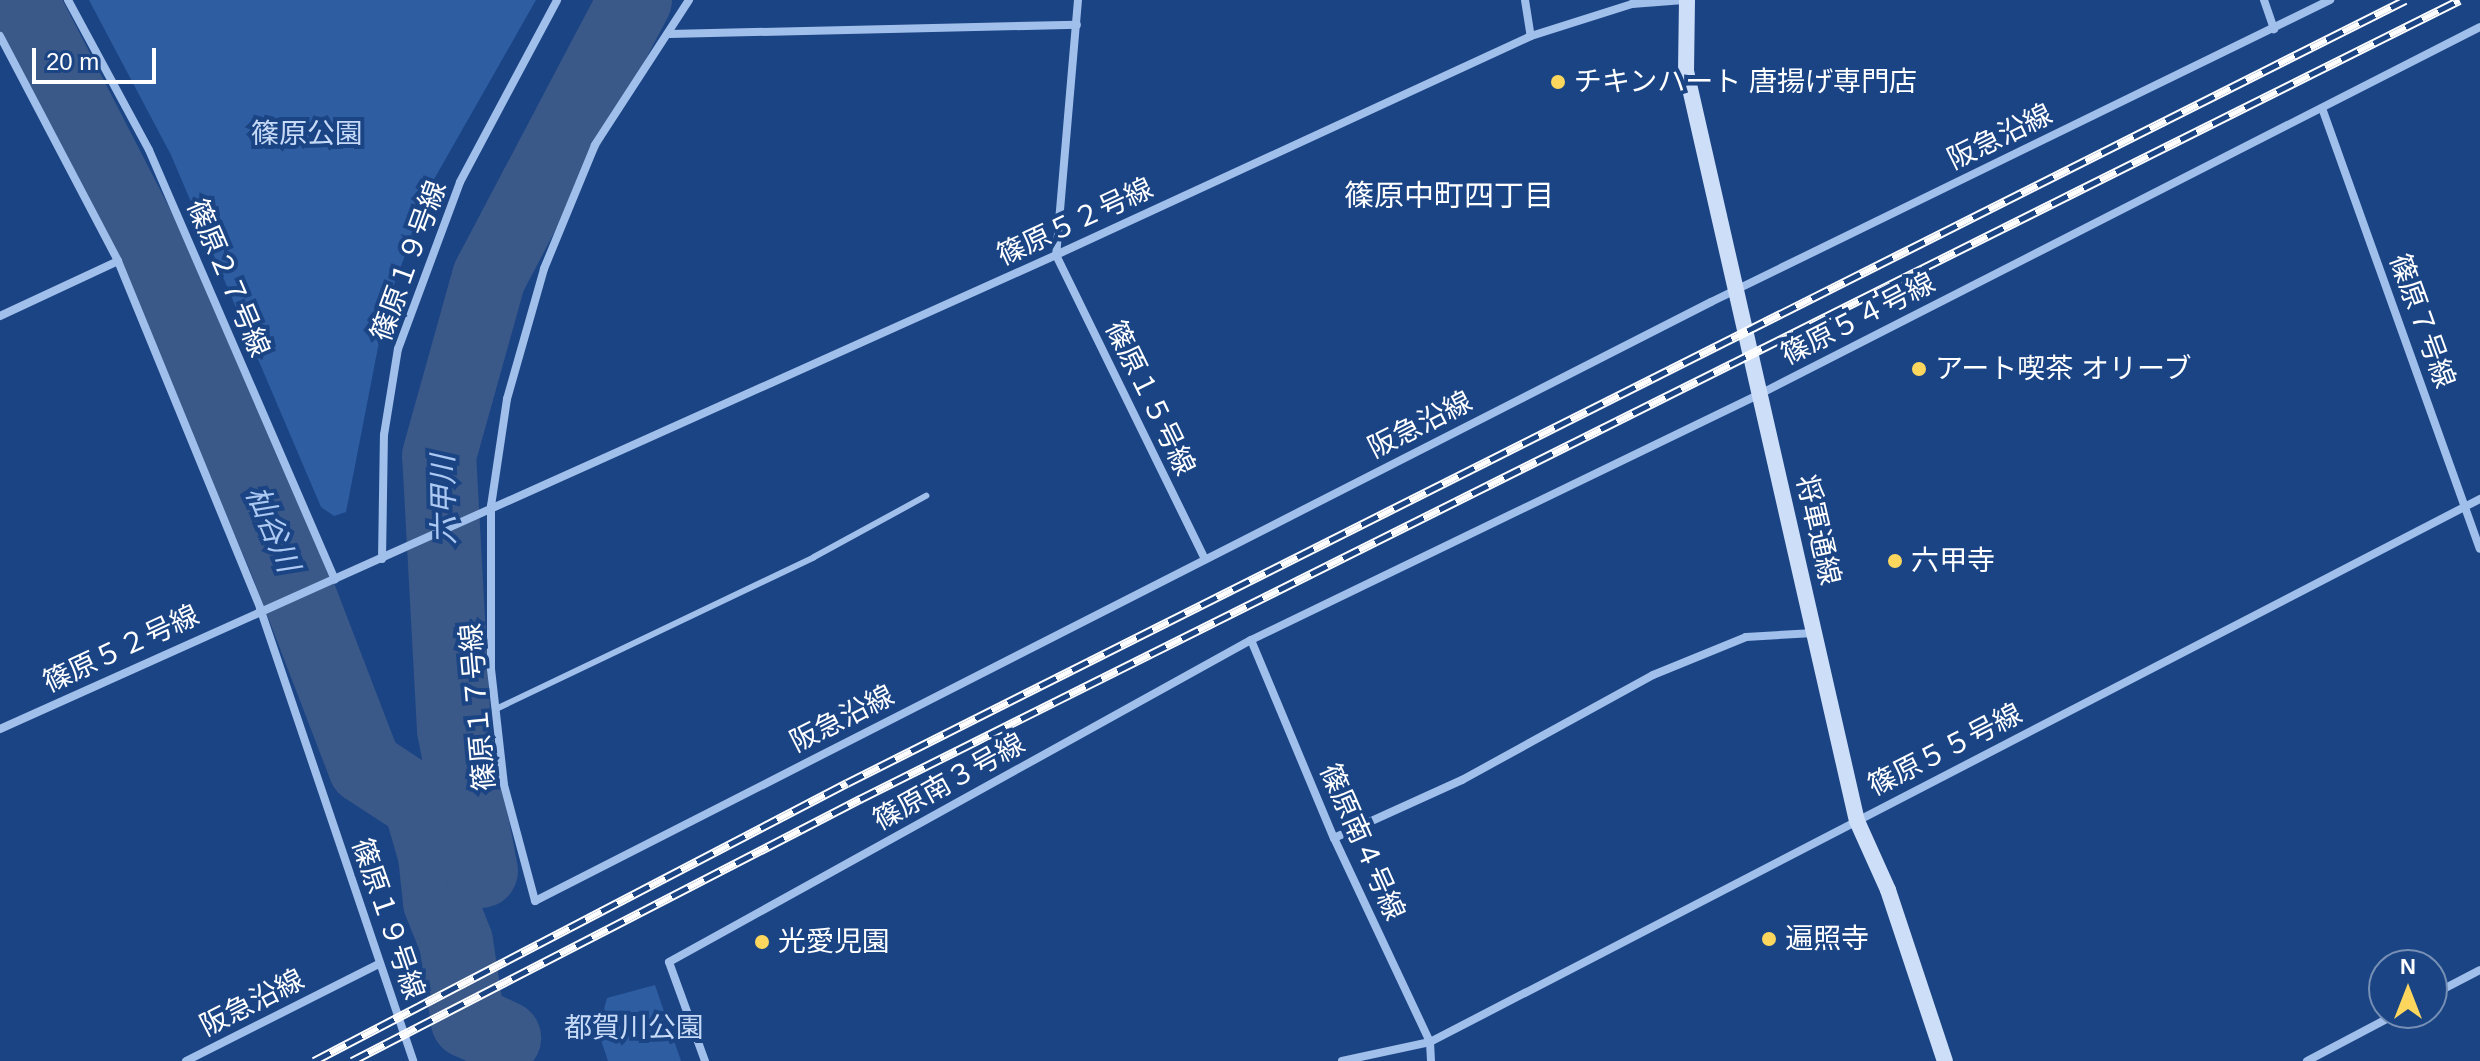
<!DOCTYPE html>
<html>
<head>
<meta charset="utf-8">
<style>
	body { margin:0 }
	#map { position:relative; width:2480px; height:1061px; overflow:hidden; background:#1b4484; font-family:Helvetica,"Noto Sans JP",sans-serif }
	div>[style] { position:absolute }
	.green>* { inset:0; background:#2e5da2 }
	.stream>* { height:12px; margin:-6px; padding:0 6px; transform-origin:6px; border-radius:6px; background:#3a5888 }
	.river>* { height:74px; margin:-37px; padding:0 37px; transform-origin:37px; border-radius:37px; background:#3a5888 }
	.lane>* { height:6px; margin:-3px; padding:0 3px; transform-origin:3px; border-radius:3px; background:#a1bfeb }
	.street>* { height:8px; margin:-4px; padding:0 4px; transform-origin:4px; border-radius:4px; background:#a1bfeb }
	.secondary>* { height:16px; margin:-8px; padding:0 8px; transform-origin:8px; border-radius:8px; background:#cddef8 }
	.rail>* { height:9px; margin-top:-4.5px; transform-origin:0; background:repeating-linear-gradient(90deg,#1b4484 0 18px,#fff 0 36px); box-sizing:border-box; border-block:2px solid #fff }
	.dots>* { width:22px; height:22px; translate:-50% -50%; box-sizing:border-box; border:4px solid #1b4484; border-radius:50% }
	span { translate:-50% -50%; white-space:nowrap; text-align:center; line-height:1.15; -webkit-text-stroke:8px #1b4484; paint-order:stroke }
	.poi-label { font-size:28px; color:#fff }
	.left { translate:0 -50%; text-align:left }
	.park-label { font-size:28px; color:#c6daf8 }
	.street-label { font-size:28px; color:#fff }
	.neighbourhood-label { font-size:30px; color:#fff }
	.water-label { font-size:30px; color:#acc9f3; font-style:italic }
	.north { position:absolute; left:2368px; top:949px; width:80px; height:80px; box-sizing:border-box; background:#1b4484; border:2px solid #768fb5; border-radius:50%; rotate:0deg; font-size:22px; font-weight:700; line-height:32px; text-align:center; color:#fff }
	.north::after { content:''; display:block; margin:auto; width:28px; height:36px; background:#fdd75d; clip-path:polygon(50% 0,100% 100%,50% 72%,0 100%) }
	.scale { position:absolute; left:32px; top:48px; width:124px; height:36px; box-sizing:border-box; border:4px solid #fff; border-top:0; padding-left:10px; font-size:24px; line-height:28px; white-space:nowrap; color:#fff; -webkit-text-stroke:6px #1b4484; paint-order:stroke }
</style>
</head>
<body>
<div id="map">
	<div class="green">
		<div style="clip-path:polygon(89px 0,536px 0,433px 181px,386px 306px,346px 512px,334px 516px,321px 507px,171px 155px)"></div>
		<div style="clip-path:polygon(655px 985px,681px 1061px,608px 1061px,598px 1031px,607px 998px)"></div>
	</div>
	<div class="stream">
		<div style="left:627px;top:0;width:9px;rotate:72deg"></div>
	</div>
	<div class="river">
		<div style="left:21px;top:0;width:348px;rotate:62.8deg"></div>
		<div style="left:180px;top:310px;width:272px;rotate:67.1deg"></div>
		<div style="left:286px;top:561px;width:221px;rotate:69deg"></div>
		<div style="left:365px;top:767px;width:66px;rotate:33.2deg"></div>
		<div style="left:420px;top:803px;width:54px;rotate:73.9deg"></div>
		<div style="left:435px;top:855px;width:47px;rotate:83.9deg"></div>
		<div style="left:440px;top:902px;width:43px;rotate:68.2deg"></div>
		<div style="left:456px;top:942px;width:80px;rotate:81.4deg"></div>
		<div style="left:468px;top:1021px;width:40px;rotate:25deg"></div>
		<div style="left:481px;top:871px;width:144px;rotate:-100.8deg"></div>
		<div style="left:454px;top:730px;width:274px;rotate:-93.1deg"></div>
		<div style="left:439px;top:456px;width:186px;rotate:-74.4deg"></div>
		<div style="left:489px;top:277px;width:313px;rotate:-62.2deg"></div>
	</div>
	<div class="lane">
		<div style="left:496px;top:709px;width:352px;rotate:-25.5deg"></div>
		<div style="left:814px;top:557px;width:128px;rotate:-28.6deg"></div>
	</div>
	<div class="street">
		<div style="left:68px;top:0;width:170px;rotate:61.6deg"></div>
		<div style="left:149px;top:150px;width:468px;rotate:66.6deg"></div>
		<div style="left:689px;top:0;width:173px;rotate:123deg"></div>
		<div style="left:595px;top:145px;width:134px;rotate:112.4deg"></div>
		<div style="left:544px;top:269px;width:135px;rotate:105.9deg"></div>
		<div style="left:507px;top:399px;width:108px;rotate:98.5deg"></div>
		<div style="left:491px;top:506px;width:163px;rotate:90deg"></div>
		<div style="left:491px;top:669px;width:117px;rotate:83.6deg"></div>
		<div style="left:504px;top:785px;width:120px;rotate:75deg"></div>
		<div style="left:535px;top:901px;width:1320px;rotate:-26.99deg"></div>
		<div style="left:1711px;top:302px;width:689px;rotate:-26.01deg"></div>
		<div style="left:1078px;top:0;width:256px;rotate:94.9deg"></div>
		<div style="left:1056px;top:255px;width:339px;rotate:63.9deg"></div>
		<div style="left:1525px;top:0;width:36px;rotate:81deg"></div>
		<div style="left:2264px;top:0;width:31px;rotate:71deg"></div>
		<div style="left:669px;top:34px;width:408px;rotate:-1.3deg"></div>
		<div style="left:0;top:36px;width:254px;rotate:62.3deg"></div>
		<div style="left:118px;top:261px;width:375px;rotate:67.7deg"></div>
		<div style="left:260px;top:608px;width:478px;rotate:71.3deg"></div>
		<div style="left:2322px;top:108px;width:468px;rotate:70.3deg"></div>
		<div style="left:0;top:316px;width:130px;rotate:-25deg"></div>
		<div style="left:382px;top:559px;width:124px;rotate:-89.1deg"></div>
		<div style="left:384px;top:435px;width:87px;rotate:-80.8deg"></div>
		<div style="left:398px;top:349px;width:178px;rotate:-69.6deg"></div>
		<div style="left:460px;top:182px;width:206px;rotate:-61.9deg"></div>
		<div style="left:1251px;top:640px;width:215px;rotate:67.3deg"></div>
		<div style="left:1334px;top:838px;width:225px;rotate:64.8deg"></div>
		<div style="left:1430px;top:1042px;width:19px;rotate:87deg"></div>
		<div style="left:0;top:729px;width:1158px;rotate:-24.17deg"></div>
		<div style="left:1056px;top:255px;width:523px;rotate:-24.75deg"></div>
		<div style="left:1531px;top:36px;width:106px;rotate:-17.6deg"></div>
		<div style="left:1632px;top:4px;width:52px;rotate:-4.4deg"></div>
		<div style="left:1334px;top:838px;width:141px;rotate:-24.4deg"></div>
		<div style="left:1462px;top:780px;width:218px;rotate:-28.8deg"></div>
		<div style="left:1653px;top:675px;width:100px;rotate:-22.2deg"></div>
		<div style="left:1746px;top:637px;width:68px;rotate:-3.4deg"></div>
		<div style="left:2432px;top:995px;width:54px;rotate:-27.5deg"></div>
		<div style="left:186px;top:1061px;width:216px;rotate:-26.7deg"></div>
		<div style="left:705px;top:1061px;width:105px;rotate:-110deg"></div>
		<div style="left:669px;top:962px;width:665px;rotate:-28.95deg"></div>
		<div style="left:1251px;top:640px;width:565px;rotate:-25.79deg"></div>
		<div style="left:1760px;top:394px;width:808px;rotate:-27.01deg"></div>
		<div style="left:1342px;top:1061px;width:90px;rotate:-12.2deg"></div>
		<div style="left:1430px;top:1042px;width:1182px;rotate:-27.35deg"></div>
		<div style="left:2307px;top:1061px;width:103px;rotate:-27.8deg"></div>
	</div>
	<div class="secondary">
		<div style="left:1687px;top:0;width:71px;rotate:90.8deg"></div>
		<div style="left:1686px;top:71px;width:769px;rotate:77.16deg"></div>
		<div style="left:1857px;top:821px;width:76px;rotate:65.8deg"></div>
		<div style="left:1888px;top:890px;width:180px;rotate:71.6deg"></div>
	</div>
	<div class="rail">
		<div style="left:314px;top:1061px;width:601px;rotate:-27.55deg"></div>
		<div style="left:847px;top:783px;width:1744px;rotate:-26.68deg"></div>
		<div style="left:352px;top:1061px;width:572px;rotate:-27.28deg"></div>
		<div style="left:860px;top:799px;width:1788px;rotate:-26.54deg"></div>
	</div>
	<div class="dots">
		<div style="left:1558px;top:82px;background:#fdd75d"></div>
		<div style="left:1919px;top:369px;background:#fdd75d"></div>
		<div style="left:1895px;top:561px;background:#fdd75d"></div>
		<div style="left:1769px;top:939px;background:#fdd75d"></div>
		<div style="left:762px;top:942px;background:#fdd75d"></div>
	</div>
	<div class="poi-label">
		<span class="left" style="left:1574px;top:82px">チキンハート 唐揚げ専門店</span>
		<span class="left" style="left:1935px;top:369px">アート喫茶 オリーブ</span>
		<span class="left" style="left:1911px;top:561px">六甲寺</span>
		<span class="left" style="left:1785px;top:939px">遍照寺</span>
		<span class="left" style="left:778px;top:942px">光愛児園</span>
	</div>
	<div class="park-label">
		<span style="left:307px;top:134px">篠原公園</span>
		<span style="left:634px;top:1028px">都賀川公園</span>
	</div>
	<div class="street-label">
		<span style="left:2000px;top:137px;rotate:-26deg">阪急沿線</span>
		<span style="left:1075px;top:222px;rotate:-25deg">篠原５２号線</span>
		<span style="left:409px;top:261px;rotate:-70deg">篠原１９号線</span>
		<span style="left:228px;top:278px;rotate:67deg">篠原２７号線</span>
		<span style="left:1858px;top:319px;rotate:-27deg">篠原５４号線</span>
		<span style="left:2422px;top:321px;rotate:70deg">篠原７号線</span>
		<span style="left:1150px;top:398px;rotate:64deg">篠原１５号線</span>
		<span style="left:1420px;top:425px;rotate:-27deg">阪急沿線</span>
		<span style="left:1818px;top:530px;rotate:77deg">将軍通線</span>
		<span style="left:121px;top:649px;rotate:-25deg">篠原５２号線</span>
		<span style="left:478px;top:707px;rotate:-95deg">篠原１７号線</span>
		<span style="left:842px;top:719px;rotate:-27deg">阪急沿線</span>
		<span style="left:1945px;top:750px;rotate:-27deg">篠原５５号線</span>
		<span style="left:949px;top:782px;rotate:-29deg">篠原南３号線</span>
		<span style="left:1362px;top:842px;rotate:66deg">篠原南４号線</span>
		<span style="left:388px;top:919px;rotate:71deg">篠原１９号線</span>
		<span style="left:252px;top:1003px;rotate:-27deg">阪急沿線</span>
	</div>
	<div class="neighbourhood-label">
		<span style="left:1449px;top:196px">篠原中町四丁目</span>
	</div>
	<div class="water-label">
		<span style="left:444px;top:500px;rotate:-91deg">六甲川</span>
		<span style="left:272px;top:529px;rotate:67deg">杣谷川</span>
	</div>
	<div class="north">N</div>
	<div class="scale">20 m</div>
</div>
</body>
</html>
